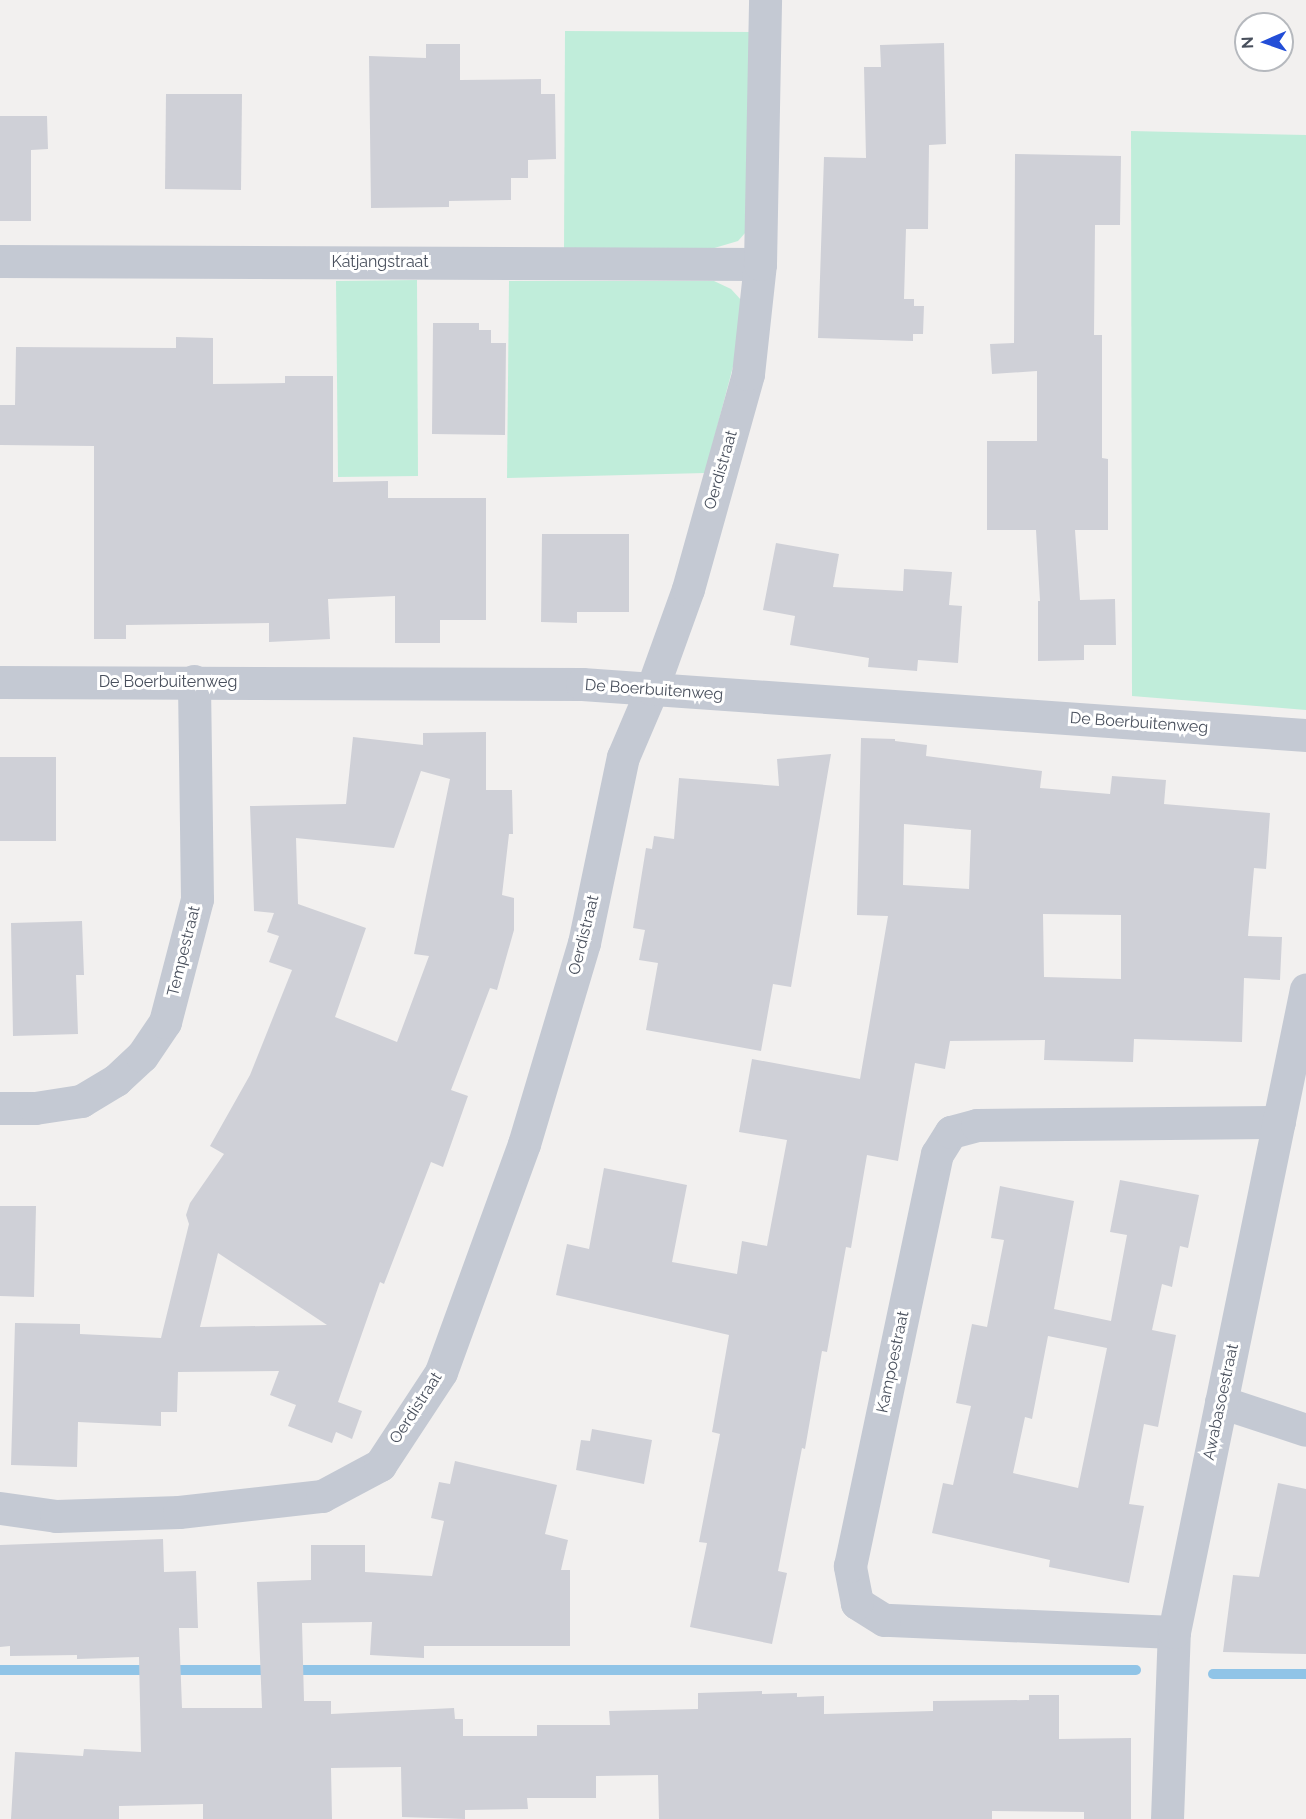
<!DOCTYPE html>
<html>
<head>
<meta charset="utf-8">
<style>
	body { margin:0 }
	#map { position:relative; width:1306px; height:1819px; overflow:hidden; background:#f2f0ef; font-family:Raleway,sans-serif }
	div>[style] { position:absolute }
	.green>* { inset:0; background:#c0edda }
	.stream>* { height:10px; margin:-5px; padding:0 5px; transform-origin:5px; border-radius:5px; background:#90c4e7 }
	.building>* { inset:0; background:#cfd0d7 }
	.minor>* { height:33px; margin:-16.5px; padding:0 16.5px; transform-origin:16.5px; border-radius:16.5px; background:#c4c9d3 }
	span { translate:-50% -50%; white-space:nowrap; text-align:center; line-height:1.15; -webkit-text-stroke:6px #fff; paint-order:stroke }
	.street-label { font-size:16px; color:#484f5c }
	.north { position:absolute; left:1234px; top:12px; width:60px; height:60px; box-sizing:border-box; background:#fff; border:2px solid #b6b9be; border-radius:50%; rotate:268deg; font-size:16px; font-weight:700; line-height:24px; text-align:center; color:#484f5c }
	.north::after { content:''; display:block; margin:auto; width:21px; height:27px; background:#234ed7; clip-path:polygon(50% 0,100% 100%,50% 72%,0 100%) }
</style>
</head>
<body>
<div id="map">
	<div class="green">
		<div style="clip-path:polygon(565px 31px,752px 32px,746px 232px,738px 241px,711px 249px,564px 250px)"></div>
		<div style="clip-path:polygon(1131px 131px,1306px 135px,1306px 710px,1132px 696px)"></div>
		<div style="clip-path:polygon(417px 280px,418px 476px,338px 477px,336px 281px)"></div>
		<div style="clip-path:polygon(509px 281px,714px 281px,731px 289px,742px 301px,745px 321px,705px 473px,507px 478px)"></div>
	</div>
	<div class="stream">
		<div style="left:0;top:1670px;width:152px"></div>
		<div style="left:167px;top:1670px;width:108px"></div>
		<div style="left:290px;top:1670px;width:846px"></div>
		<div style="left:1213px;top:1674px;width:93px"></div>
	</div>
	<div class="building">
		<div style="clip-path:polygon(944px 43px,946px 144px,929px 145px,928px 229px,906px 229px,904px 299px,914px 299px,914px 306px,924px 306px,923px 334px,913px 334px,913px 341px,818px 338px,824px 157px,866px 158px,864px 67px,881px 67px,880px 45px)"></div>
		<div style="clip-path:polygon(426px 44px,460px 44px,460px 80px,541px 79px,541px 94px,555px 94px,556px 159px,528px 160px,528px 178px,511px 178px,511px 200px,449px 201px,449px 207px,371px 208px,369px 56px,426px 58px)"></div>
		<div style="clip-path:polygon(166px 94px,242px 94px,241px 190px,165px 189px)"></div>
		<div style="clip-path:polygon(0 116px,47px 116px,48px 149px,31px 150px,31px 221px,0 221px)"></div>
		<div style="clip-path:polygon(1015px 154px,1121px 156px,1120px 225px,1095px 225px,1094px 335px,1102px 335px,1102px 458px,1108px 459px,1108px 530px,1075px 530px,1080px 600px,1115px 599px,1116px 645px,1084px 645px,1084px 660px,1038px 661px,1038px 601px,1040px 601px,1036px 530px,987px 530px,987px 441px,1037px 441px,1037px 371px,992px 374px,990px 344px,1014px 343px)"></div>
		<div style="clip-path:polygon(433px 323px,479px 323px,479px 330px,491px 330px,491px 343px,506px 343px,505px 435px,432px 434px)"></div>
		<div style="clip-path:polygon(176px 337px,213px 338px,213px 384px,285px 383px,285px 376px,333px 376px,333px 482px,388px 481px,388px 498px,486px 498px,486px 620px,440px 620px,440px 643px,395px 643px,395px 596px,328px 599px,330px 639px,269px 642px,269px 623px,126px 625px,126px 639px,94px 639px,94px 446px,0 445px,0 405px,15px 405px,16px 347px,176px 348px)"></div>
		<div style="clip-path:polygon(542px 534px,629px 534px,629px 612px,577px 612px,577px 623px,541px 622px)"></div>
		<div style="clip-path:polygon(776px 543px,839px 554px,833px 587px,903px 591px,904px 569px,952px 572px,949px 605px,962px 606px,958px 663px,918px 660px,917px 671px,868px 667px,869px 658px,790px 645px,795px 616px,763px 610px)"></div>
		<div style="clip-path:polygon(evenodd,486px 732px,486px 790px,512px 790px,513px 834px,509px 834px,502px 895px,514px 898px,514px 930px,497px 990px,490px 988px,451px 1090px,468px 1096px,443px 1167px,431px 1162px,384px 1284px,380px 1282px,338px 1402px,362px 1411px,352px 1439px,336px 1432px,332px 1443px,288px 1426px,296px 1405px,270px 1395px,279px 1371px,178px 1372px,177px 1412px,161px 1412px,161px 1426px,78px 1422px,77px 1467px,11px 1465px,15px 1323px,80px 1324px,80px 1334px,161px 1338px,189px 1224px,186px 1215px,190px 1203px,224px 1154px,210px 1146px,250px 1075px,292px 970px,269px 962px,279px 936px,267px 932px,274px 913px,254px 911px,250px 806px,346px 804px,353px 737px,423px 745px,423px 733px,486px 732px,421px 771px,450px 779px,414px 954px,429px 956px,397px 1042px,335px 1017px,366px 928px,298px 904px,296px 838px,394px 848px,421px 771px,486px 732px,218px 1253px,327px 1325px,200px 1327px,218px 1253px)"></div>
		<div style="clip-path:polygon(evenodd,861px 738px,895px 739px,895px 741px,927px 745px,926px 756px,1042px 771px,1040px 788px,1110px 794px,1112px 776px,1166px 780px,1164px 804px,1270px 813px,1266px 869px,1254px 868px,1248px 936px,1282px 937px,1280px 980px,1244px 978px,1242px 1042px,1134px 1039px,1133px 1062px,1044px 1060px,1045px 1040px,950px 1041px,945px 1069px,915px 1063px,898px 1161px,867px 1155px,851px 1248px,846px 1247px,827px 1352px,822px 1351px,805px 1449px,802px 1448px,778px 1571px,787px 1573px,772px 1644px,690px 1627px,707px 1543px,699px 1542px,720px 1434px,712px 1432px,729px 1335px,556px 1295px,567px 1244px,589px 1249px,604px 1168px,687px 1185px,672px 1262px,737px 1274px,742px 1241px,767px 1246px,787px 1140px,739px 1132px,752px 1059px,860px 1079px,888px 916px,857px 915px,861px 738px,904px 824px,971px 830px,969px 889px,903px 885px,904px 824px,861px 738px,1043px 914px,1121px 915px,1121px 979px,1044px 977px,1043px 914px)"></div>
		<div style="clip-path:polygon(831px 754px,791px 987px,773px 984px,761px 1051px,646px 1030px,658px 963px,639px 960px,645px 930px,633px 928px,646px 848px,652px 849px,654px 836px,674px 839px,679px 778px,779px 786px,777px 759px)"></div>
		<div style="clip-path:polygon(0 757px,56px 757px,56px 841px,0 841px)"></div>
		<div style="clip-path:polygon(82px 921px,84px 975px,76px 975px,78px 1034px,13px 1036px,11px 923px)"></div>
		<div style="clip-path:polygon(evenodd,1120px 1180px,1199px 1195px,1188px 1248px,1180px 1246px,1172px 1287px,1162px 1284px,1152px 1330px,1176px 1335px,1158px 1427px,1144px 1424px,1129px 1504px,1144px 1506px,1129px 1583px,1049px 1567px,1050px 1560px,932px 1533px,943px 1483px,953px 1485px,971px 1406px,956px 1403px,972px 1324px,987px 1327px,1004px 1240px,991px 1238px,1000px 1186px,1074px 1201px,1054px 1309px,1111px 1321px,1127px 1235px,1110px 1232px,1120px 1180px,1048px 1336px,1107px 1348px,1078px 1488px,1013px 1473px,1025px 1417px,1032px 1419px,1048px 1336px)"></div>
		<div style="clip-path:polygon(0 1206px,36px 1206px,34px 1297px,0 1296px)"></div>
		<div style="clip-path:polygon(592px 1429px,652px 1440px,644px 1484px,576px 1470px,581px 1440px,590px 1441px)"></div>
		<div style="clip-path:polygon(455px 1461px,557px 1485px,545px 1534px,568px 1540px,561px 1570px,570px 1570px,570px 1646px,424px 1646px,424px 1658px,370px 1655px,372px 1622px,302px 1623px,304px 1701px,331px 1701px,331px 1714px,454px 1708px,455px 1719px,463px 1719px,463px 1736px,537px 1736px,537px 1725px,610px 1725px,609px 1711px,698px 1709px,698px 1693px,762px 1691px,762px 1694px,797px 1693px,797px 1697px,824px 1696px,824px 1714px,933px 1711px,933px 1701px,1029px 1700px,1029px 1695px,1059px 1695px,1059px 1739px,1131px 1738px,1131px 1819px,1084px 1819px,1084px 1812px,992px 1811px,992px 1819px,659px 1819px,658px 1775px,596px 1776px,596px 1798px,527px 1798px,528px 1809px,465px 1810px,465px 1819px,402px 1817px,401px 1767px,331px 1768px,332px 1819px,203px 1819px,203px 1804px,119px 1806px,119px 1819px,11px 1819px,15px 1752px,83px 1756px,84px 1749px,141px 1752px,139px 1657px,77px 1659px,77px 1655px,10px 1656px,10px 1646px,0 1647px,0 1545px,163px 1539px,164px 1572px,196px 1571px,198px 1628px,179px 1628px,182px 1708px,262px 1708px,257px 1582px,311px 1580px,311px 1545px,365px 1545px,365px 1572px,432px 1576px,444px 1521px,431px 1518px,439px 1482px,450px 1484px)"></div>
		<div style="clip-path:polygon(1278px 1483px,1306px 1489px,1306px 1654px,1223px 1652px,1233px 1575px,1259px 1577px)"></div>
	</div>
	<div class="minor">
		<div style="left:0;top:261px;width:760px;rotate:0.23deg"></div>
		<div style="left:0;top:682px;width:582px;rotate:0.2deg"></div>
		<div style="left:582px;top:684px;width:726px;rotate:4.03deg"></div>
		<div style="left:0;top:1108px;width:35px"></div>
		<div style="left:35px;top:1108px;width:47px;rotate:-8.7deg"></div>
		<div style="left:81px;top:1101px;width:41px;rotate:-31deg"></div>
		<div style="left:116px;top:1080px;width:35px;rotate:-43deg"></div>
		<div style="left:142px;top:1056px;width:41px;rotate:-55.9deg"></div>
		<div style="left:165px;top:1022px;width:127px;rotate:-75.4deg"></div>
		<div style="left:197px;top:899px;width:218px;rotate:-90.8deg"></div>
		<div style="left:1221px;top:1402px;width:89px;rotate:18.2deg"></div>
		<div style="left:0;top:1508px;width:57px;rotate:8.1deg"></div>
		<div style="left:56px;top:1516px;width:123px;rotate:-1.9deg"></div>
		<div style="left:179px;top:1512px;width:144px;rotate:-6.4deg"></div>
		<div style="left:322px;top:1496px;width:66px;rotate:-28.1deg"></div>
		<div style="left:380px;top:1465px;width:111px;rotate:-56.7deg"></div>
		<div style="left:441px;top:1372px;width:243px;rotate:-70deg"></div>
		<div style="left:524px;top:1144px;width:210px;rotate:-73.4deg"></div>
		<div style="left:584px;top:943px;width:190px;rotate:-78.2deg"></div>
		<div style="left:623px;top:757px;width:74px;rotate:-66.9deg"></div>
		<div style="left:652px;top:689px;width:106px;rotate:-70.2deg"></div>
		<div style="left:688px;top:589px;width:223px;rotate:-74.4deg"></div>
		<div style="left:748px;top:374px;width:111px;rotate:-83.8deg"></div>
		<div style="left:760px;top:264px;width:264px;rotate:-88.9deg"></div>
		<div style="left:1174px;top:1632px;width:290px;rotate:-177.6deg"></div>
		<div style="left:884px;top:1620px;width:32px;rotate:-148deg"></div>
		<div style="left:857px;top:1603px;width:38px;rotate:-101deg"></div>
		<div style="left:850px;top:1566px;width:421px;rotate:-78.1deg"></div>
		<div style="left:937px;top:1154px;width:26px;rotate:-58deg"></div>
		<div style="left:951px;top:1132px;width:27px;rotate:-15deg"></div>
		<div style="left:977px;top:1125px;width:302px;rotate:-0.6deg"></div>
		<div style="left:1167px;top:1819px;width:187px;rotate:-87.9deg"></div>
		<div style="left:1174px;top:1632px;width:656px;rotate:-78.4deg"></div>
	</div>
	<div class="street-label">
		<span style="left:380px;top:262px">Katjangstraat</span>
		<span style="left:721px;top:470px;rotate:-74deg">Oerdistraat</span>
		<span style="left:168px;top:682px">De Boerbuitenweg</span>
		<span style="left:654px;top:690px;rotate:4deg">De Boerbuitenweg</span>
		<span style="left:1139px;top:723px;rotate:4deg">De Boerbuitenweg</span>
		<span style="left:584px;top:935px;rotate:-76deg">Oerdistraat</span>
		<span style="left:184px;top:951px;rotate:-76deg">Tempestraat</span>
		<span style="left:893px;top:1362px;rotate:-78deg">Kampoestraat</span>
		<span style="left:1221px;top:1402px;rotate:-78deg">Awabasoestraat</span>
		<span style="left:416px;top:1408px;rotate:-57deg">Oerdistraat</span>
	</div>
	<div class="north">N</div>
</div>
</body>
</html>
